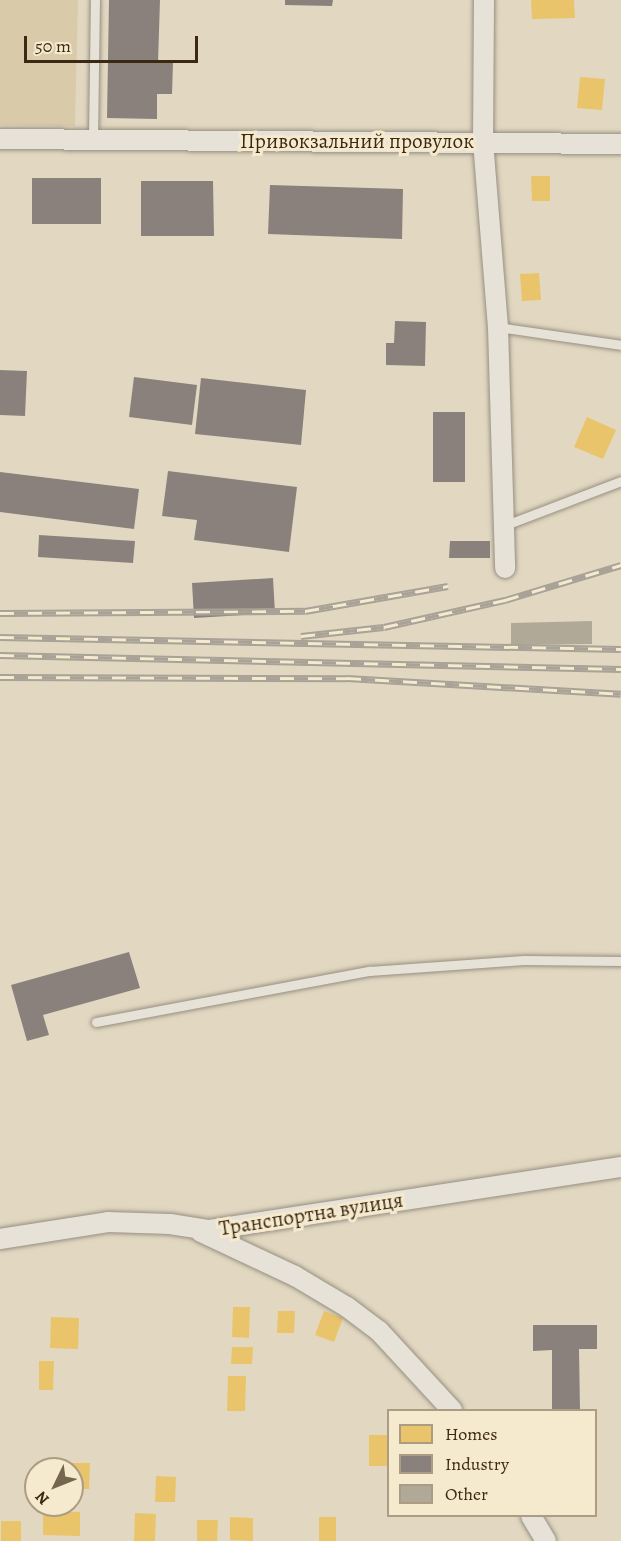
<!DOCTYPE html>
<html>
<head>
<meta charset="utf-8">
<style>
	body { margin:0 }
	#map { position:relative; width:621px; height:1541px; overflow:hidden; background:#e2d8c1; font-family:Alegreya,serif }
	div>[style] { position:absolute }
	.green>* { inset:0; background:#d9caaa }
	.homes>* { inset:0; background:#e9c46a }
	.industry>* { inset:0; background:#8a817c }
	.building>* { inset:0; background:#b0a998 }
	.roads { filter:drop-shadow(0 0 2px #978f80) drop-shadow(0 0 2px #978f80) }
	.lane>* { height:9px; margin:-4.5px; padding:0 4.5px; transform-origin:4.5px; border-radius:4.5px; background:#e7e2d7 }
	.street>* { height:20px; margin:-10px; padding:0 10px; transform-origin:10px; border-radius:10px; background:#e7e2d7 }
	.rail>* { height:7px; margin-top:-3.5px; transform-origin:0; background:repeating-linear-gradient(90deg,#f5e9ce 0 14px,#a8a297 0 28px); box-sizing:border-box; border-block:2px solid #a8a297 }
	span { translate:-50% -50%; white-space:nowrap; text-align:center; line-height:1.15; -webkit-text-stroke:6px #f5e9ce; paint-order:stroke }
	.street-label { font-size:21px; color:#3b2913 }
	.legend { position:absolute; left:387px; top:1409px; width:210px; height:108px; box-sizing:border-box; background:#f5e9ce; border:2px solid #ab9c83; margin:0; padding:8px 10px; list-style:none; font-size:18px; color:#3b2913 }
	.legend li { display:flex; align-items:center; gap:12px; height:30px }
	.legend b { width:30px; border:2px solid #ab9c83 }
	.north { position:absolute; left:24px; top:1457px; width:60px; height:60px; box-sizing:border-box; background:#f5e9ce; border:2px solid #ab9c83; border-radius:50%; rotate:227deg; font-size:16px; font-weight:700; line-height:24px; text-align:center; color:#3b2913 }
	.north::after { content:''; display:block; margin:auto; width:21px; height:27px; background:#756650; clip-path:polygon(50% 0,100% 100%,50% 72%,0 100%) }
	.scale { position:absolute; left:24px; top:36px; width:174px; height:27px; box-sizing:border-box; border:3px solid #3b2913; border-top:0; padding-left:8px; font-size:18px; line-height:21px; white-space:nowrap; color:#3b2913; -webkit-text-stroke:4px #f5e9ce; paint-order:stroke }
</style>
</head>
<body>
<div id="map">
	<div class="green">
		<div style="clip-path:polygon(0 0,78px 0,75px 126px,0 125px)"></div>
	</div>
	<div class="homes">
		<div style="clip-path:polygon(531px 0,574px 0,575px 18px,532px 19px)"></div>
		<div style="clip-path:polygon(580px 77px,605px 79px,602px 110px,577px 108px)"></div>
		<div style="clip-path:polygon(531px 176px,550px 176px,550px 201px,532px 201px)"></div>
		<div style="clip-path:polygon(539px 273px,541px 300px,522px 301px,520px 274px)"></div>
		<div style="clip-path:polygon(587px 417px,616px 430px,603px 459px,574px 447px)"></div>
		<div style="clip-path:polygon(233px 1307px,250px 1307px,249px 1338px,232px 1337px)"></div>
		<div style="clip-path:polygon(278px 1311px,295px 1311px,294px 1333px,277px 1333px)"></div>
		<div style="clip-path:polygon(324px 1311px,343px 1318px,334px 1342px,315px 1335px)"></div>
		<div style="clip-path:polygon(51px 1317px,79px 1318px,78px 1349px,50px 1348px)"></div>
		<div style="clip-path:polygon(232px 1347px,253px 1347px,252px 1364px,231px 1364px)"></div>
		<div style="clip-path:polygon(39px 1361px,54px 1361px,53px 1390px,39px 1390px)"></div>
		<div style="clip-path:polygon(228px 1376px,246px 1376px,245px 1411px,227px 1411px)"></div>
		<div style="clip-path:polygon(369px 1435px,388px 1435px,388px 1466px,369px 1466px)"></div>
		<div style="clip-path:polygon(70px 1463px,90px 1463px,89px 1489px,72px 1489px)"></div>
		<div style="clip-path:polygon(156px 1476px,176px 1477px,175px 1502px,155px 1502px)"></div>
		<div style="clip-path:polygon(43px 1511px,80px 1512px,80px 1536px,43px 1535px)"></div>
		<div style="clip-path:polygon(135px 1513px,156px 1514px,155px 1541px,134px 1541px)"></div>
		<div style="clip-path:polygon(230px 1517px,253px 1518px,253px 1541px,230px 1540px)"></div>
		<div style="clip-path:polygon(319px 1517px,336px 1517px,336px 1541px,319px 1541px)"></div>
		<div style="clip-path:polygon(197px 1520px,218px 1520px,217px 1541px,197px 1541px)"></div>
		<div style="clip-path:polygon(1px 1521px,21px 1521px,21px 1541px,1px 1541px)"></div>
	</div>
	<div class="industry">
		<div style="clip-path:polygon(109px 0,160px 0,158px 63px,173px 63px,172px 94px,157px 94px,157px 119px,107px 118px)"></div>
		<div style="clip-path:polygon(285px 0,333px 0,332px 6px,285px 5px)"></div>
		<div style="clip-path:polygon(32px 178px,101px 178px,101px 224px,32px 224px)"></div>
		<div style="clip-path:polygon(141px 181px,213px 181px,214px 236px,141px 236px)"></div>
		<div style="clip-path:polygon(270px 185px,403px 189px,402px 239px,268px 234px)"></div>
		<div style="clip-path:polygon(395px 321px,426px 322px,425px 366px,386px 365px,386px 343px,394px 343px)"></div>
		<div style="clip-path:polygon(0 370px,27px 371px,25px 416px,0 415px)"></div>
		<div style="clip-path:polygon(134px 377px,197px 385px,192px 425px,129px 417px)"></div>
		<div style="clip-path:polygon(201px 378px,306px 390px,301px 445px,195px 434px)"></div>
		<div style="clip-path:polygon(433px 412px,465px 412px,465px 482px,433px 482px)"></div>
		<div style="clip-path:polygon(168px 471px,297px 487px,289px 552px,194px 540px,197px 520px,162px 516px)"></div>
		<div style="clip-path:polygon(0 472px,139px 489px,134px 529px,0 512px)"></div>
		<div style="clip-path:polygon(39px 535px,135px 541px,133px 563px,38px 557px)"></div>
		<div style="clip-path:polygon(450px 541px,490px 541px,490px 558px,449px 558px)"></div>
		<div style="clip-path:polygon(273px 578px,275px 613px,194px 618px,192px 583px)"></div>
		<div style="clip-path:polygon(129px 952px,140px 988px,43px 1015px,49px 1035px,27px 1041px,11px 985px)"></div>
		<div style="clip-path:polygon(533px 1325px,597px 1325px,597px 1349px,579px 1349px,580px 1410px,552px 1410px,552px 1350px,533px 1351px)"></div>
	</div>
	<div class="building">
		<div style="clip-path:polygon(592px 621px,592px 644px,511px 645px,511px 623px)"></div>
	</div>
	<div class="roads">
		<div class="lane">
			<div style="left:93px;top:140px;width:140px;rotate:-89.2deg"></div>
			<div style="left:498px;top:327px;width:124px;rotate:8.3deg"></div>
			<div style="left:503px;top:526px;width:126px;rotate:-20.9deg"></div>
			<div style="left:96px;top:1022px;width:278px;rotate:-10.6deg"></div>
			<div style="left:369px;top:971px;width:155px;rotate:-4.1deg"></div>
			<div style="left:524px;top:960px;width:97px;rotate:0.6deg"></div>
		</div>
		<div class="street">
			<div style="left:484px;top:0;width:141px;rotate:90.4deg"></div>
			<div style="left:483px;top:141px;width:187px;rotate:85.4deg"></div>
			<div style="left:498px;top:327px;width:241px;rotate:88.3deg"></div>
			<div style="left:0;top:139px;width:621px;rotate:0.46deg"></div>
			<div style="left:201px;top:1232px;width:104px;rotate:25.1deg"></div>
			<div style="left:295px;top:1276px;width:61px;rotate:30.8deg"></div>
			<div style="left:347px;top:1307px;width:40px;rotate:37deg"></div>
			<div style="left:379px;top:1331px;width:108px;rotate:47.3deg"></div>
			<div style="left:0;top:1239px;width:109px;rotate:-8.9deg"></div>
			<div style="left:108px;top:1222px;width:62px;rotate:1.8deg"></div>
			<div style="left:170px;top:1224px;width:38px;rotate:9deg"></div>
			<div style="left:208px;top:1230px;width:418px;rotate:-8.7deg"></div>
			<div style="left:531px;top:1516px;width:29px;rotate:59deg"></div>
		</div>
	</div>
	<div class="rail">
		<div style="left:0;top:613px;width:305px;rotate:-0.4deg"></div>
		<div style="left:305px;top:611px;width:145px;rotate:-9.9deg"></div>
		<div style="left:301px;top:636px;width:83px;rotate:-6.2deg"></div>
		<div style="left:384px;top:627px;width:124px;rotate:-12.6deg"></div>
		<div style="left:505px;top:600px;width:121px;rotate:-16.8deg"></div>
		<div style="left:0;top:637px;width:621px;rotate:1.11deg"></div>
		<div style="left:0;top:655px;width:621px;rotate:1.29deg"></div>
		<div style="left:0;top:677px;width:347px;rotate:0.2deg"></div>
		<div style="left:347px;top:678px;width:274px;rotate:3.3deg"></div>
	</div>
	<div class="street-label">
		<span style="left:357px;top:141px">Привокзальний провулок</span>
		<span style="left:311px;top:1214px;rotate:-9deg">Транспортна вулиця</span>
	</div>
	<ul class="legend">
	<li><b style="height:16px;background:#e9c46a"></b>Homes</li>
	<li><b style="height:16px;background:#8a817c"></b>Industry</li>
	<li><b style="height:16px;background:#b0a998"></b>Other</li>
	</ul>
	<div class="north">N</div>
	<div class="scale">50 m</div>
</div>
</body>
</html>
